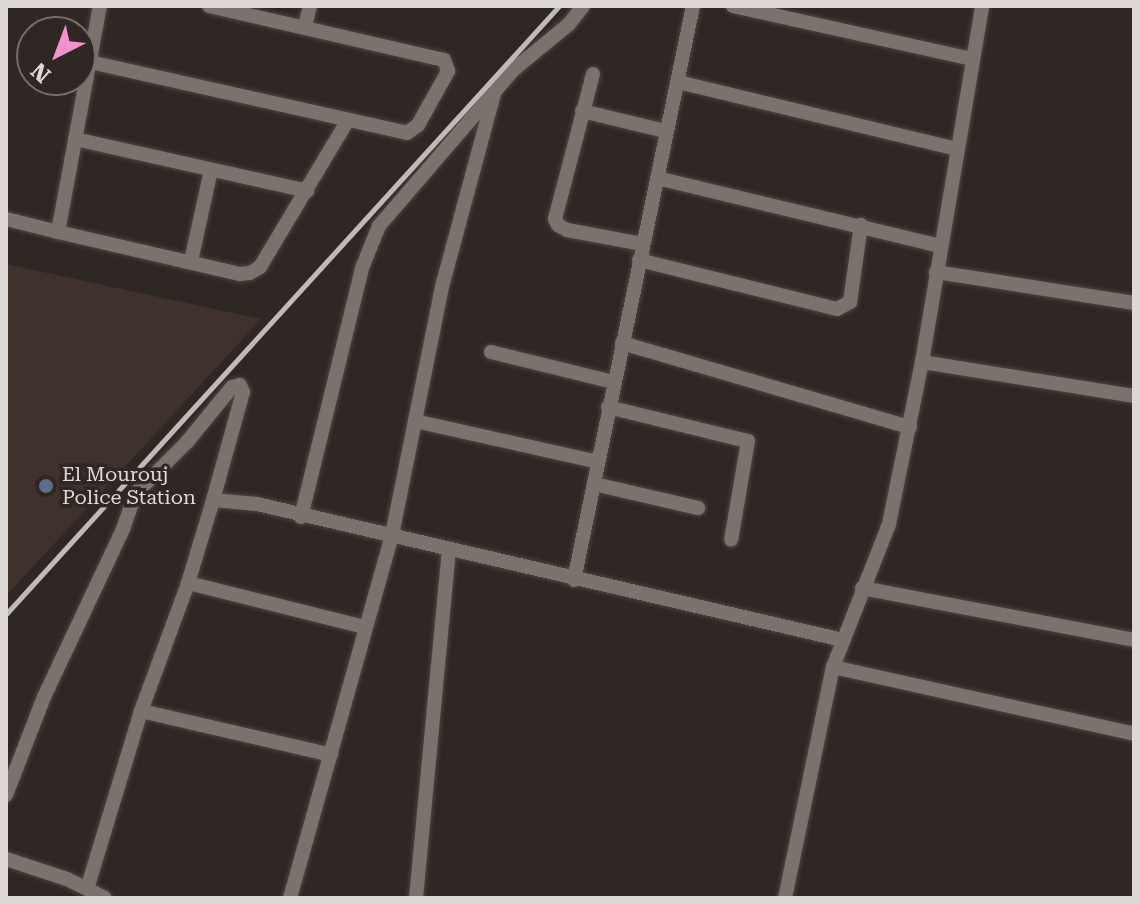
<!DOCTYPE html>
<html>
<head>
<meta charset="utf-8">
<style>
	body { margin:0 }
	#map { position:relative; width:1140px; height:904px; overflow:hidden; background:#2f2724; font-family:"Roboto Serif",serif }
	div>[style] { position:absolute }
	.built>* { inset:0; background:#3f322c }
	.roads { filter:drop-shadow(0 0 2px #4b4442) drop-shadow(0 0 2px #4b4442) }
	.minor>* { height:14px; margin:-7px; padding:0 7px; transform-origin:7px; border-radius:7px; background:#7b726e }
	.rail>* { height:5px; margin:-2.5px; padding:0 2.5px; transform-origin:2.5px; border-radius:2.5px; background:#bfbab8 }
	.dots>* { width:22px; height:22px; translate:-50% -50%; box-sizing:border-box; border:4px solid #2f2724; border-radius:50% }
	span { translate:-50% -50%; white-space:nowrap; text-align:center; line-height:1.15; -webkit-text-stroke:7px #2f2724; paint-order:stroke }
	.poi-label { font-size:20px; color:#ded9d7 }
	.left { translate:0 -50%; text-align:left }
	.frame { position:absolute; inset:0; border:8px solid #ded9d7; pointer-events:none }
	.north { position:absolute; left:16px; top:16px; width:80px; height:80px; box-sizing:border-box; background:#2f2724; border:2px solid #756e6c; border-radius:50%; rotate:222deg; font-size:22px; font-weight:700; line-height:32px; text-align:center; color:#ded9d7 }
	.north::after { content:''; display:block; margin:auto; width:28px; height:36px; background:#f690cf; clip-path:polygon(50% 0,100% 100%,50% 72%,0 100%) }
</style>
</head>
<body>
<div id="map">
	<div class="built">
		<div style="clip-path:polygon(6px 264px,261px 319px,6px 596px)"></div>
	</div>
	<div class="roads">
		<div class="minor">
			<div style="left:733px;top:6px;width:246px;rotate:12.5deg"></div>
			<div style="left:305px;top:26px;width:21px;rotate:-76deg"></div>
			<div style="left:90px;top:62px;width:325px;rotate:12.6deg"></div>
			<div style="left:407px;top:133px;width:14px;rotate:-36deg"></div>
			<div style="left:418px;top:125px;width:62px;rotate:-60.9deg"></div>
			<div style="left:448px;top:71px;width:12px;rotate:-110deg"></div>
			<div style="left:444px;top:60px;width:9px;rotate:-167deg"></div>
			<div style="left:435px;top:58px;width:232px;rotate:-167deg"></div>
			<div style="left:593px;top:74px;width:150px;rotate:104.7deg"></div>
			<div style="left:555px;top:219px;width:7px;rotate:63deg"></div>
			<div style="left:558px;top:225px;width:10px;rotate:29deg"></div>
			<div style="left:567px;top:230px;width:76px;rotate:10.6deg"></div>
			<div style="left:678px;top:82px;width:287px;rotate:13.5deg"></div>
			<div style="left:582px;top:111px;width:85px;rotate:13.5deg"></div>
			<div style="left:75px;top:139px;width:238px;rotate:12.6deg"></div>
			<div style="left:657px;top:178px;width:292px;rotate:13.5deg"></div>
			<div style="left:6px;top:219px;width:54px;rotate:14deg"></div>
			<div style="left:58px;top:232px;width:230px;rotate:-79.5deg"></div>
			<div style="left:58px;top:232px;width:187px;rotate:13deg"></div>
			<div style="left:240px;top:274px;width:10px;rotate:-6deg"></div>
			<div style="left:250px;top:273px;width:12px;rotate:-31deg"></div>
			<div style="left:260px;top:267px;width:171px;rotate:-59.1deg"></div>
			<div style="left:639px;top:260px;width:204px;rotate:13.9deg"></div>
			<div style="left:837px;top:309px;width:15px;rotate:-28deg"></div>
			<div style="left:850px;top:302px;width:78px;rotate:-81.9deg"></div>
			<div style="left:191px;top:261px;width:93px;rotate:-77.6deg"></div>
			<div style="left:936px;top:272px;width:200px;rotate:8.9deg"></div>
			<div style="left:622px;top:343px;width:300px;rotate:16.3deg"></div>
			<div style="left:491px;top:352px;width:126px;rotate:13.8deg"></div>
			<div style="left:922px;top:362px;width:215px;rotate:9.1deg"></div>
			<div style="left:608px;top:407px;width:144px;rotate:13.7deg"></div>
			<div style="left:748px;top:441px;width:100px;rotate:99.7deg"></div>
			<div style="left:415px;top:421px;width:188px;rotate:12.6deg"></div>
			<div style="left:594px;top:484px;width:107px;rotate:13deg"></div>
			<div style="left:301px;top:517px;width:256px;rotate:-76.2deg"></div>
			<div style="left:362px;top:268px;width:45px;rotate:-68deg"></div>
			<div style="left:379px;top:226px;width:206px;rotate:-49.3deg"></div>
			<div style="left:513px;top:70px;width:72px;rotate:-39.4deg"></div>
			<div style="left:569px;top:24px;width:23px;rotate:-52deg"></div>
			<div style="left:574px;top:580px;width:586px;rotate:-78.29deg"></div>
			<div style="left:188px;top:583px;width:182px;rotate:14deg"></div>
			<div style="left:862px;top:588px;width:277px;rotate:10.8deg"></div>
			<div style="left:833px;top:667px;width:308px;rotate:12.5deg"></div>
			<div style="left:141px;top:711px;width:195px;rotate:13deg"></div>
			<div style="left:6px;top:795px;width:105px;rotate:-68.8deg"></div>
			<div style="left:44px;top:697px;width:186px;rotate:-64.8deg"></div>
			<div style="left:123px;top:529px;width:37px;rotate:-71deg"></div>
			<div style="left:135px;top:494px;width:74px;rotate:-45deg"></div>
			<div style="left:187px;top:442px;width:71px;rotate:-50.7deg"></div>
			<div style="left:232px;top:387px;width:8px;rotate:-14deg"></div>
			<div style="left:240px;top:385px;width:8px;rotate:67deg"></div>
			<div style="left:243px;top:392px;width:112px;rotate:105.5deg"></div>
			<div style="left:6px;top:859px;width:64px;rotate:18.2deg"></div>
			<div style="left:67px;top:879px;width:42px;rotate:26.6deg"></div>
			<div style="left:87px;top:889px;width:186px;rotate:-73.1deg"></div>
			<div style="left:141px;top:711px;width:136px;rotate:-69.8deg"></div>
			<div style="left:188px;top:583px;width:87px;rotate:-73.2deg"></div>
			<div style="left:213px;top:500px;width:44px;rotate:5.2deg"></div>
			<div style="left:257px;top:504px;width:602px;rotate:13.07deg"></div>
			<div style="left:290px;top:898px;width:377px;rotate:-74.3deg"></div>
			<div style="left:392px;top:535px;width:257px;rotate:-78.6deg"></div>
			<div style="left:443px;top:283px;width:200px;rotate:-74.9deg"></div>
			<div style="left:416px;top:898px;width:351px;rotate:-84.6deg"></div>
			<div style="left:785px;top:898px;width:236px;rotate:-78.3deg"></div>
			<div style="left:833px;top:667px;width:154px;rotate:-68.6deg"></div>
			<div style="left:889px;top:524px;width:165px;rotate:-78.5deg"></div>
			<div style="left:922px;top:362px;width:361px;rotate:-80.4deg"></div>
		</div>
	</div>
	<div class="rail">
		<div style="left:6px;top:614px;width:822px;rotate:-47.71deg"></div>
	</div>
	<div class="dots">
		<div style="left:46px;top:486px;background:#5c6f8a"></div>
	</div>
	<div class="poi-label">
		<span class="left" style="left:62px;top:486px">El Mourouj<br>Police Station</span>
	</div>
	<div class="frame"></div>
	<div class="north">N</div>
</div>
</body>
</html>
